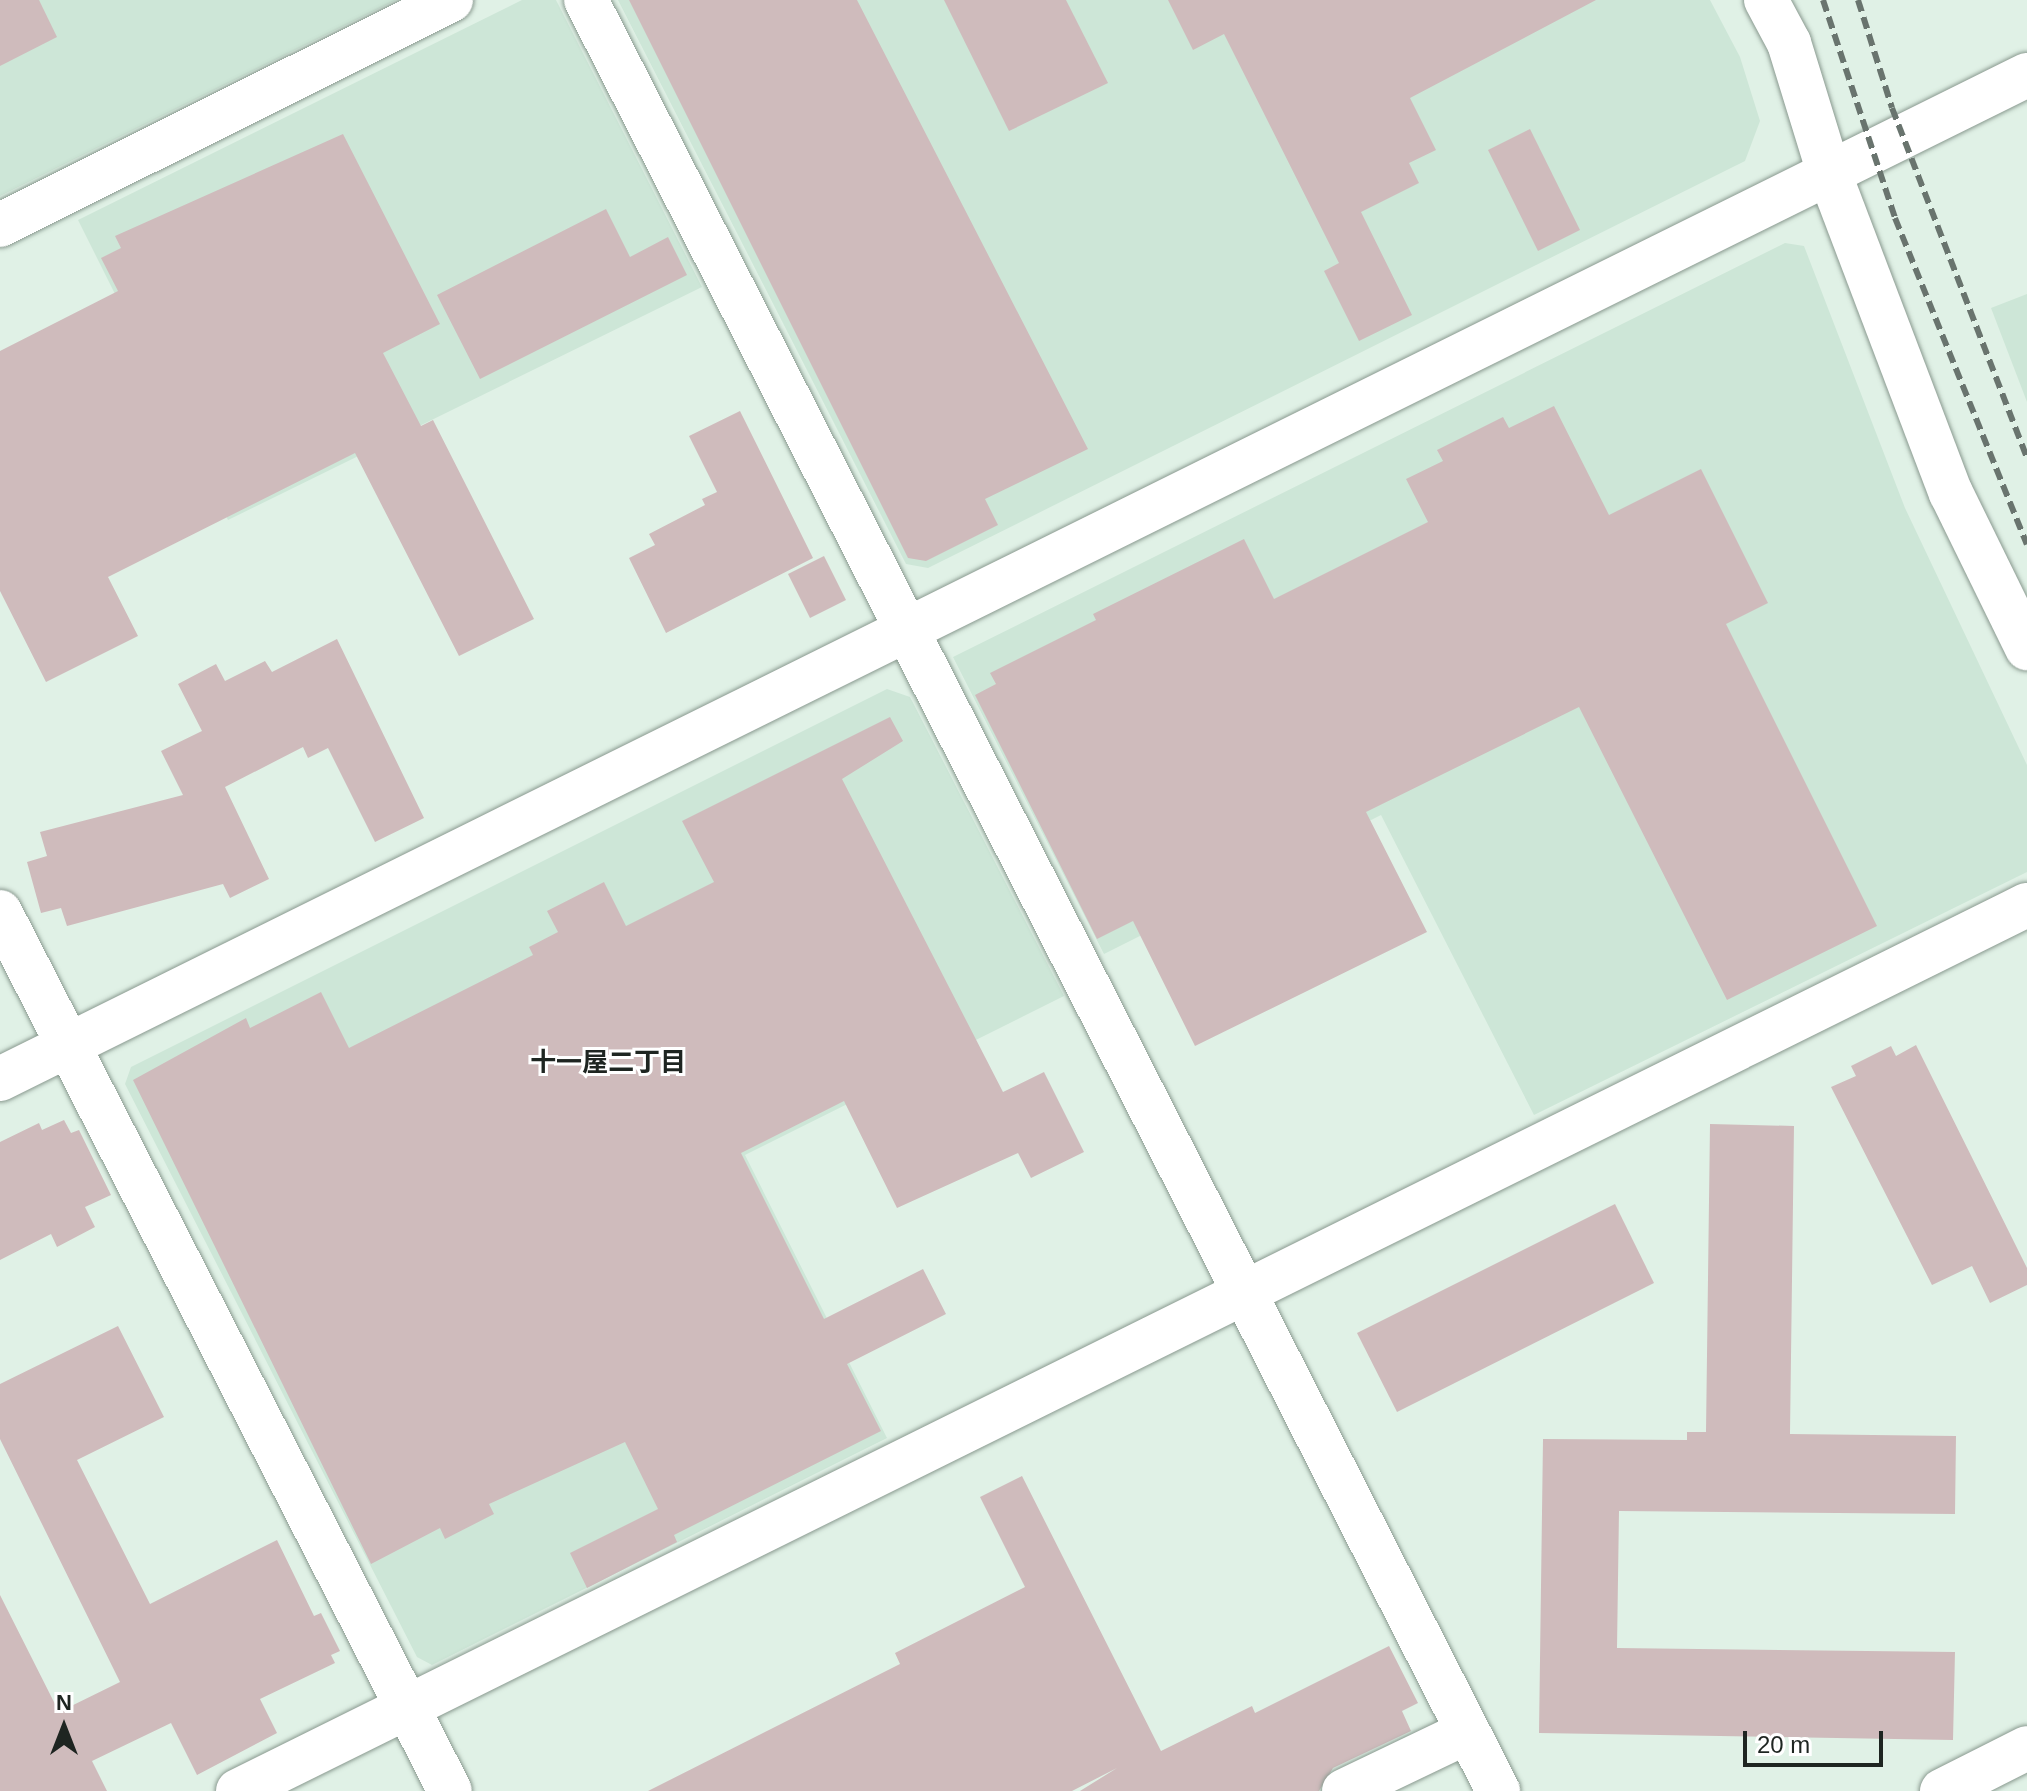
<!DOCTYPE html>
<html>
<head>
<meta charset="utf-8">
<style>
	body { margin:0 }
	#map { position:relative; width:2027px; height:1791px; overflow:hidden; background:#e0f1e6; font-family:Helvetica,"Noto Sans JP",sans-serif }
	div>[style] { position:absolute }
	.built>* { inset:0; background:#cde6d7 }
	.building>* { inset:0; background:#cfbbbc }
	.roads { filter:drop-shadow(0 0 2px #89998f) drop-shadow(0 0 2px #89998f) }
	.minor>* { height:44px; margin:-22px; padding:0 22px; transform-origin:22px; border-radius:22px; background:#fff }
	.rail>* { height:6px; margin-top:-3px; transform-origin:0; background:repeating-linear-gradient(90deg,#69746e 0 12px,transparent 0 18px) }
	span { translate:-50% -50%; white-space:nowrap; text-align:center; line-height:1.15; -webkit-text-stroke:6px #fff; paint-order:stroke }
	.neighbourhood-label { font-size:26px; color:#1e2521; font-weight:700 }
	.north { position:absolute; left:24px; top:1687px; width:80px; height:80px; -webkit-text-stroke:6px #fff; paint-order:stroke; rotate:0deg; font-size:22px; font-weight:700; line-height:32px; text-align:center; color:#1e2521 }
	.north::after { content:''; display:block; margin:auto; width:28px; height:36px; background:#1e2521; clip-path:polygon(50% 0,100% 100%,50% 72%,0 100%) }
	.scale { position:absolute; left:1743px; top:1731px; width:140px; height:36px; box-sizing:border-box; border:4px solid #1e2521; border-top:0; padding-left:10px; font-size:24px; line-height:28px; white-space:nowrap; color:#1e2521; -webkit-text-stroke:6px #fff; paint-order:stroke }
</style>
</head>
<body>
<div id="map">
	<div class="built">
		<div style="clip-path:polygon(0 0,396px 0,0 196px)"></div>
		<div style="clip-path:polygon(522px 0,556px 0,702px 287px,228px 520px,78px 220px)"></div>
		<div style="clip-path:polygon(618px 0,1710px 0,1740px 57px,1760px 121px,1745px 161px,928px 568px,906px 564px)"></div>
		<div style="clip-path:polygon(1785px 243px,1804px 246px,1905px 508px,2027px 765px,2027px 872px,1534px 1115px,1381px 815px,1104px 954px,953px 657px)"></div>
		<div style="clip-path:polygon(2027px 294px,2027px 402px,1991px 308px)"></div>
		<div style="clip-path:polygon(887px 689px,910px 697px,1064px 996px,745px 1155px,887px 1438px,432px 1665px,417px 1657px,125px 1084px,131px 1067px)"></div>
	</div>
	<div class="building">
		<div style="clip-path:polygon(0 0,39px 0,57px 37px,0 66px)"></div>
		<div style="clip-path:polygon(629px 0,857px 0,1088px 449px,985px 499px,998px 525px,926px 561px,908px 558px)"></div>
		<div style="clip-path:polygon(944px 0,1066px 0,1108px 83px,1009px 131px)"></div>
		<div style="clip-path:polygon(1168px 0,1596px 0,1410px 98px,1436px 150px,1409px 163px,1419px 183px,1361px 212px,1412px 315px,1359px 341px,1324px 271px,1339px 263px,1224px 34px,1193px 50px)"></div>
		<div style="clip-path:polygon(1530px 129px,1580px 230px,1538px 251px,1488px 150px)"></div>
		<div style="clip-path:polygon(343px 134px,440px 324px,383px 353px,421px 426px,433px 420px,534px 619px,459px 656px,355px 453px,108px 577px,138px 636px,46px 682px,0 591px,0 351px,118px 291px,101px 258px,121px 248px,115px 236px)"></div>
		<div style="clip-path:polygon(606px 209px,630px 257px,668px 237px,687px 275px,480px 379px,437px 295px)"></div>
		<div style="clip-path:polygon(1554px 406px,1609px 515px,1701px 469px,1768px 603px,1726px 624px,1877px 926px,1727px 1000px,1579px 707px,1366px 812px,1427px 932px,1195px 1046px,1133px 921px,1097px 939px,975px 695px,996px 684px,990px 673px,1096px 620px,1093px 614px,1244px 539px,1274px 599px,1428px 522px,1406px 479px,1443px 461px,1437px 450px,1503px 417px,1509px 428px)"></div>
		<div style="clip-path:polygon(740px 411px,813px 558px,666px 633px,629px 558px,655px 545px,649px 534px,705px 505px,702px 499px,717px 492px,689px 436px)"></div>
		<div style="clip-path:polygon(824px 556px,846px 600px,810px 618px,788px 574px)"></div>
		<div style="clip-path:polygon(337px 639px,424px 818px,375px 842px,328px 748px,308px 758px,303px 747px,225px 787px,269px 879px,230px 898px,223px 884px,67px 926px,61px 908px,41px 913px,27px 862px,47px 856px,40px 832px,183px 795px,161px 751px,202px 731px,178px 684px,216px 664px,225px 681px,265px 661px,272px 672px)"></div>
		<div style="clip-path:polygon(890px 717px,903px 741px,842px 779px,1003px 1092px,1044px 1072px,1084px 1152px,1031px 1178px,1018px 1153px,897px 1208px,844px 1101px,741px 1153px,824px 1319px,923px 1269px,946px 1314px,847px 1364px,881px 1431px,674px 1535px,677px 1542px,587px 1588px,570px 1553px,658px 1509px,625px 1442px,489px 1504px,494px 1514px,445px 1539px,440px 1528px,371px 1564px,133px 1080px,246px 1018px,250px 1028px,321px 992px,349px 1048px,533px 955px,529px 947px,558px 932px,547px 911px,604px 882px,626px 926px,714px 882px,682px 821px)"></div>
		<div style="clip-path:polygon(1916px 1045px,2027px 1268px,2027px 1285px,1990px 1303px,1972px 1266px,1932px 1285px,1831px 1087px,1856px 1076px,1851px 1066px,1891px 1046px,1896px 1056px)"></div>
		<div style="clip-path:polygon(64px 1120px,71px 1133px,79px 1130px,111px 1195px,85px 1207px,95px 1227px,57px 1247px,51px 1234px,0 1260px,0 1142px,39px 1123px,42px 1130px)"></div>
		<div style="clip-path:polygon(1710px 1124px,1794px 1126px,1790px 1434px,1956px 1436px,1955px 1514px,1619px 1511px,1617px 1648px,1955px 1652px,1953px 1740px,1539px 1733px,1543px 1439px,1687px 1440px,1687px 1432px,1706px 1432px)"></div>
		<div style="clip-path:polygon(1615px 1204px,1654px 1283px,1397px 1412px,1357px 1333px)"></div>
		<div style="clip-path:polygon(118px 1326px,164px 1417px,77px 1460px,150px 1604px,277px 1540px,314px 1616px,321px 1613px,340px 1651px,331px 1655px,335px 1663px,260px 1699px,277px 1733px,197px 1775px,171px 1723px,92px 1761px,107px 1791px,0 1791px,0 1595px,59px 1712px,120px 1682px,0 1439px,0 1384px)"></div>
		<div style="clip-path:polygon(1022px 1476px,1161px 1751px,1252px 1706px,1255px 1713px,1389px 1646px,1418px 1703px,1402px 1711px,1411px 1731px,1333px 1768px,1319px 1791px,1080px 1791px,1117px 1768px,1072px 1791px,648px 1791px,900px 1664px,895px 1653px,1025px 1587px,980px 1497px)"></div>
	</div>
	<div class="roads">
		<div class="minor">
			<div style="left:586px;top:0;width:2010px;rotate:63.01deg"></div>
			<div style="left:1766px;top:0;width:49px;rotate:61.9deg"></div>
			<div style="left:1789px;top:43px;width:133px;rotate:72.9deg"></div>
			<div style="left:1828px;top:170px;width:346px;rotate:69.2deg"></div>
			<div style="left:1951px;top:493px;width:173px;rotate:63.9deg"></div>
			<div style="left:0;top:225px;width:504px;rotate:-26.51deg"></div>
			<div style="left:0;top:912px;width:987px;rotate:62.89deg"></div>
			<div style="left:0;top:1079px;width:2262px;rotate:-26.35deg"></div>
			<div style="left:238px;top:1791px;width:1996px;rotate:-26.35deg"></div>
			<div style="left:1344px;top:1791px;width:136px;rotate:-25.6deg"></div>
			<div style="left:1942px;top:1791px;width:95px;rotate:-26.8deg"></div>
		</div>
	</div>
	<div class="rail">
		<div style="left:1823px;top:0;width:230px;rotate:71.7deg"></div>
		<div style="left:1895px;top:218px;width:352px;rotate:68deg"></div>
		<div style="left:1858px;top:0;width:113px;rotate:72.5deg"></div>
		<div style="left:1892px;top:108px;width:374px;rotate:68.9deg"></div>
	</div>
	<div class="neighbourhood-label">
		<span style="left:608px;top:1063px">十一屋二丁目</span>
	</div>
	<div class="north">N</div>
	<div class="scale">20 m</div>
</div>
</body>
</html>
